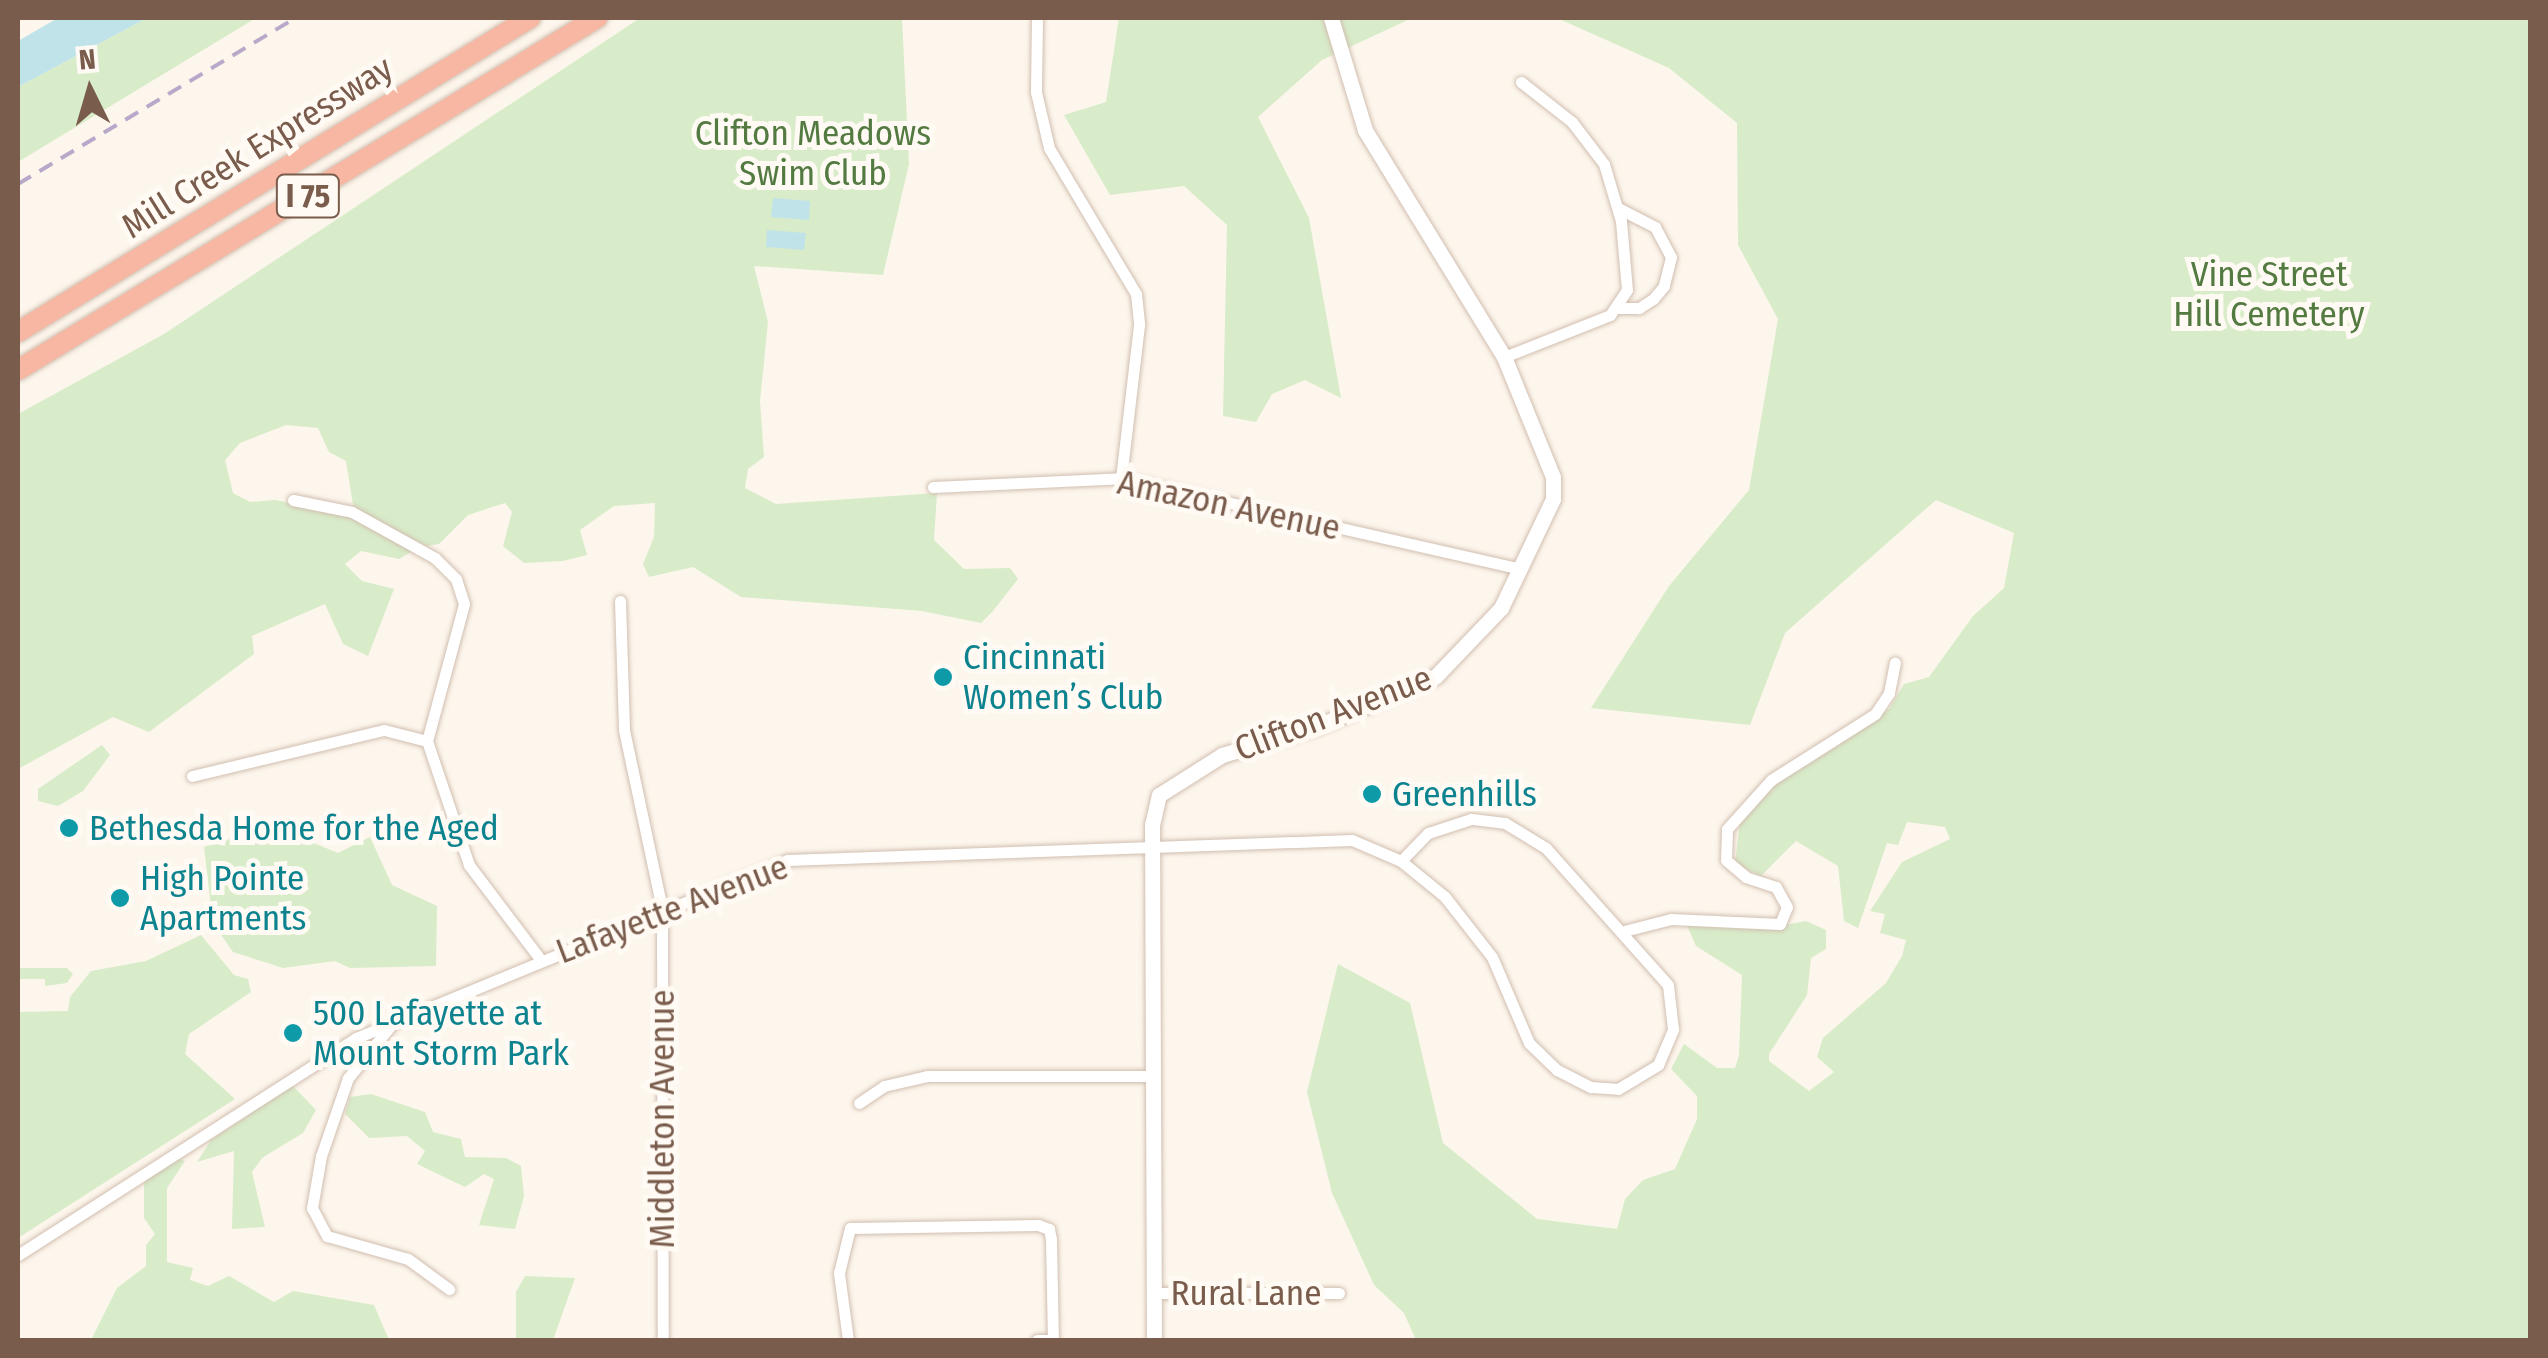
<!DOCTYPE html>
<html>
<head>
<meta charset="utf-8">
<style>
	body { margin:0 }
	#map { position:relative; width:2548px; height:1358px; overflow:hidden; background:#fdf6ec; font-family:"Fira Sans Condensed",sans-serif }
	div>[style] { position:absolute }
	.green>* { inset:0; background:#d8ecc9 }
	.water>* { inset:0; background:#bfe3e8 }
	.roads { filter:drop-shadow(0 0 2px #d1beb0) drop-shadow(0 0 2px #d1beb0) }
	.minor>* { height:11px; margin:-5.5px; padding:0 5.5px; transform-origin:5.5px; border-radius:5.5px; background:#fff }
	.secondary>* { height:15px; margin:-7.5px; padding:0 7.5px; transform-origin:7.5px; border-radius:7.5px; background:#fff }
	.motorway>* { height:20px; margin:-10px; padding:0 10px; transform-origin:10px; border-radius:10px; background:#f7b7a3 }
	.rail>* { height:4px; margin-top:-2px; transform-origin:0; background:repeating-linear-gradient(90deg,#b9a8c9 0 15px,transparent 0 25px) }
	.dots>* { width:28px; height:28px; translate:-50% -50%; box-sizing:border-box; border:5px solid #fffaf3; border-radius:50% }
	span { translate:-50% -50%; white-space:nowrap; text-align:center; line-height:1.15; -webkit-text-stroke:10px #fffaf3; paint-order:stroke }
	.shield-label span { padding:2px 8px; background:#fffaf3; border:2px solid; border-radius:8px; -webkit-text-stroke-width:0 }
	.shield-label { font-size:32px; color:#7a5c4d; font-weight:700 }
	.park-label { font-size:35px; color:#537a41 }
	.street-label { font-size:35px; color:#7a5c4d }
	.culture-label { font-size:35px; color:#0d838f }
	.left { translate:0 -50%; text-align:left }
	.frame { position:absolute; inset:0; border:20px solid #7a5c4d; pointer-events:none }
	.north { position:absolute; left:40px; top:40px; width:100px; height:100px; -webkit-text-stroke:8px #fffaf3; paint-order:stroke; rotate:355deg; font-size:28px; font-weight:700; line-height:40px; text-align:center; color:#7a5c4d }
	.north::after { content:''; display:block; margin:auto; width:35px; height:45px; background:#7a5c4d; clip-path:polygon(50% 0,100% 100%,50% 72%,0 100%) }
</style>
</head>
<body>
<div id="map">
	<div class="green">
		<div style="clip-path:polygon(147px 18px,256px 18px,18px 162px,18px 87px)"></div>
		<div style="clip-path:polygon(640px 18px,902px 18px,909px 164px,883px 275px,754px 266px,768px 322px,760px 401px,764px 457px,748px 469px,745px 488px,776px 504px,937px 493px,934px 540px,964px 569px,1010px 568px,1018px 579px,993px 611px,981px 623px,922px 611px,741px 597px,693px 567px,649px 577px,643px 564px,654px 537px,655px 503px,614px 506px,580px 530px,587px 555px,563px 561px,524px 563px,503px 546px,512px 512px,505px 503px,468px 515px,439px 544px,427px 546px,354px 511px,346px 461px,329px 452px,318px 428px,286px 425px,240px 443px,225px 460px,233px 493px,250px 502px,275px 500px,345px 515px,413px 551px,399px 559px,361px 551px,345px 564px,362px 581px,394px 589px,368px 656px,343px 644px,325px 604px,252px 636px,254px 654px,149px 732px,113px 717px,18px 769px,18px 414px,164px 334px)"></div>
		<div style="clip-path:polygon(1119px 18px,1412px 18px,1322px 60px,1258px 117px,1309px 218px,1341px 398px,1305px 380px,1272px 394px,1256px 422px,1223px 416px,1227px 225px,1184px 186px,1110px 195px,1064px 115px,1106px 102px)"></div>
		<div style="clip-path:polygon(1557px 18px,2530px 18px,2530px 1340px,1416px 1340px,1404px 1313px,1374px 1285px,1332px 1193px,1307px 1092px,1338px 964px,1410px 1003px,1443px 1143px,1537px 1219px,1617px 1229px,1625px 1199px,1643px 1180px,1675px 1169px,1697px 1119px,1697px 1096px,1671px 1069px,1684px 1044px,1717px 1068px,1735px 1068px,1739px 1055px,1742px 975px,1696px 946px,1685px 921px,1769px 928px,1806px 921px,1826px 930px,1826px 949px,1811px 958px,1807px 995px,1769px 1054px,1769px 1061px,1809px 1091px,1834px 1072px,1817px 1057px,1823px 1038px,1886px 983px,1902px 956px,1906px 940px,1880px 933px,1885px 914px,1870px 911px,1902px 862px,1950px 839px,1945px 827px,1907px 822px,1898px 845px,1887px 843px,1858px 928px,1844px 921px,1838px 866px,1796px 841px,1761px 876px,1735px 864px,1739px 829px,1743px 814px,1789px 771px,1864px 728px,1890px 708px,1904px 684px,1929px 677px,1973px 616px,2004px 588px,2014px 533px,1936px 500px,1785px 633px,1750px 725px,1591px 708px,1669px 586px,1749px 490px,1778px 319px,1738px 245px,1737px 123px,1669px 68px)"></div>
		<div style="clip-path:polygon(102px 745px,110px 755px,83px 791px,58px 806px,38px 801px,38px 789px)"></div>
		<div style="clip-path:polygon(272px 826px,338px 853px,370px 837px,392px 885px,437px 906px,436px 966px,350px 968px,335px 961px,283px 968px,233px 952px,213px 923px,204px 847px)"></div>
		<div style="clip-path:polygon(201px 935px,234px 975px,248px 979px,251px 992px,189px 1034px,185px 1054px,235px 1099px,18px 1238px,18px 1012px,68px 1011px,70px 997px,91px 971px,146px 961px)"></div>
		<div style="clip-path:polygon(18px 968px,67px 968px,73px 974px,67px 983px,45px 986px,45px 979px,18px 979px)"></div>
		<div style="clip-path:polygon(292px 1085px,316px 1110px,303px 1133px,262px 1158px,252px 1172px,265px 1227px,232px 1229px,234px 1151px,197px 1162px,211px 1140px)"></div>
		<div style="clip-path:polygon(371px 1094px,425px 1112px,433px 1132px,461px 1139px,465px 1157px,506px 1158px,521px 1166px,524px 1196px,515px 1229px,479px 1225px,494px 1179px,484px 1174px,465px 1187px,417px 1164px,425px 1151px,407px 1136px,369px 1138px,345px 1114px,350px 1097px)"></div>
		<div style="clip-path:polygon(177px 1158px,185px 1161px,167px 1188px,167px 1262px,193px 1268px,190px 1280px,208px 1286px,229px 1276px,274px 1302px,293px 1291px,374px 1305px,389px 1340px,91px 1340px,117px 1288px,146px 1266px,146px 1245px,155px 1234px,144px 1218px,144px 1182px)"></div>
		<div style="clip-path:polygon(525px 1276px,575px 1278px,553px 1340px,516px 1340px,516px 1292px)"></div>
	</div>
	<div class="water">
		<div style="clip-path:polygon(58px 18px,147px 18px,18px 87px,18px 41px)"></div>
		<div style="clip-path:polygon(773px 198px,810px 201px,809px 220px,771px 217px)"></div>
		<div style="clip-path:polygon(767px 230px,806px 233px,804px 250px,766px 247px)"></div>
	</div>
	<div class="roads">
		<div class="minor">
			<div style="left:1037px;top:18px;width:74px;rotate:90.8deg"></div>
			<div style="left:1036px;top:92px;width:57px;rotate:76.9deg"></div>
			<div style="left:1049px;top:148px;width:170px;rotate:59.2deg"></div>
			<div style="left:1136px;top:294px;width:31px;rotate:84deg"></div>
			<div style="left:1139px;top:325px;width:154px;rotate:96.7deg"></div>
			<div style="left:1618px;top:208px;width:42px;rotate:27.2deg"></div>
			<div style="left:1655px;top:227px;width:34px;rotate:62deg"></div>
			<div style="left:1671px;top:257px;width:30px;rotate:104deg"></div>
			<div style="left:1664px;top:286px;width:17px;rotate:130deg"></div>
			<div style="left:1653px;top:299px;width:17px;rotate:147deg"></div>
			<div style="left:1639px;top:308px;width:20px;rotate:180deg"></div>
			<div style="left:1504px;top:357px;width:114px;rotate:-21.6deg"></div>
			<div style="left:1610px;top:315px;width:30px;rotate:-56deg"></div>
			<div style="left:1627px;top:290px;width:69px;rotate:-95deg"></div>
			<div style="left:1621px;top:221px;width:59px;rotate:-106.6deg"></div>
			<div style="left:1604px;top:164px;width:53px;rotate:-127.3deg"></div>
			<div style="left:1572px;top:122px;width:65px;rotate:-141.9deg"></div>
			<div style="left:933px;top:487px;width:188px;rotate:-2.7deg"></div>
			<div style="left:1121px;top:478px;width:410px;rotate:12.8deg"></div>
			<div style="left:293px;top:500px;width:60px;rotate:11.5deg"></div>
			<div style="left:352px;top:512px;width:95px;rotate:29deg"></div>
			<div style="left:435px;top:558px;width:30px;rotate:45deg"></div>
			<div style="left:456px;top:579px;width:26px;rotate:72deg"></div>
			<div style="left:464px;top:604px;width:142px;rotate:105.1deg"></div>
			<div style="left:427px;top:741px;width:131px;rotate:71.3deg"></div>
			<div style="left:469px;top:865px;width:118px;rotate:52.9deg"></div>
			<div style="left:620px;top:601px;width:129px;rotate:88.2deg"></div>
			<div style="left:624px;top:730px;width:183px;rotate:78deg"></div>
			<div style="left:662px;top:909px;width:431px;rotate:89.9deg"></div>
			<div style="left:192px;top:776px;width:197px;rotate:-13.5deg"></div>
			<div style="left:384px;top:730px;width:44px;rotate:14.3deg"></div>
			<div style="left:1624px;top:931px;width:49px;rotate:-14.3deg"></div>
			<div style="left:1671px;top:919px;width:109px;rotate:2.6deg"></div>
			<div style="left:1780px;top:924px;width:18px;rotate:-68deg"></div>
			<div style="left:1787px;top:907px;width:23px;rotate:-119deg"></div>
			<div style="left:1776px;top:887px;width:32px;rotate:-162deg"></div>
			<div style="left:1746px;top:877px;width:26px;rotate:-140deg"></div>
			<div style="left:1726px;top:860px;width:31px;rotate:-88deg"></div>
			<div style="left:1727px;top:829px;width:66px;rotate:-48.1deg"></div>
			<div style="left:1771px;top:780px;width:123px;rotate:-32.4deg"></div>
			<div style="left:1875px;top:714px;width:25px;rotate:-56deg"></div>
			<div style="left:1889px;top:693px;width:31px;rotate:-79deg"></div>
			<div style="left:396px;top:1019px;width:76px;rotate:129.1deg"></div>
			<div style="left:348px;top:1078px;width:83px;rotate:109.1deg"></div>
			<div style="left:321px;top:1156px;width:53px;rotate:99.8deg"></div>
			<div style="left:312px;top:1208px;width:32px;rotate:62deg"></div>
			<div style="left:327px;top:1236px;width:84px;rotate:15.9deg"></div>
			<div style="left:408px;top:1259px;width:51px;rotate:36.2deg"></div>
			<div style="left:859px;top:1103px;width:30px;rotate:-34deg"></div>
			<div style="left:884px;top:1086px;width:44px;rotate:-13.1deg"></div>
			<div style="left:927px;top:1076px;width:225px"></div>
			<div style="left:18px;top:1255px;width:402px;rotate:-32.7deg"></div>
			<div style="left:356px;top:1038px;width:466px;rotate:-22.4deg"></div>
			<div style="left:787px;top:860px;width:565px;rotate:-2.03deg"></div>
			<div style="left:1352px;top:840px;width:53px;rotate:23.2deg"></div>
			<div style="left:1401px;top:861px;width:57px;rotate:39.3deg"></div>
			<div style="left:1445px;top:897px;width:76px;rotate:51.9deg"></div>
			<div style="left:1492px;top:957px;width:94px;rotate:66.7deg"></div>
			<div style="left:1529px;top:1043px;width:39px;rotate:44deg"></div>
			<div style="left:1557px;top:1070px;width:38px;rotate:27deg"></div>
			<div style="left:1591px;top:1087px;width:27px;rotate:4deg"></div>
			<div style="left:1618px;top:1089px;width:47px;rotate:-31deg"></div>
			<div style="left:1658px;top:1065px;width:39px;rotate:-67deg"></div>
			<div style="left:1673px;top:1029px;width:44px;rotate:-96.5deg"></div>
			<div style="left:1668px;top:985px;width:183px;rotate:-131.7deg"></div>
			<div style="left:1546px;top:848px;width:48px;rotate:-148.6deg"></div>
			<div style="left:1505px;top:823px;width:34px;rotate:-173deg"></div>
			<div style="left:1471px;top:819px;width:45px;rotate:162deg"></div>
			<div style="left:1428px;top:833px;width:39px;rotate:134deg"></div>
			<div style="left:1153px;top:1293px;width:186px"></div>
			<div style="left:848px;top:1340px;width:68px;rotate:-97.7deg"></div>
			<div style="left:839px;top:1273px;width:46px;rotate:-76.3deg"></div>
			<div style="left:850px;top:1228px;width:188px;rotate:-0.9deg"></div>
			<div style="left:1038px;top:1225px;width:12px;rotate:20deg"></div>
			<div style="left:1049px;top:1229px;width:10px;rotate:79deg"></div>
			<div style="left:1051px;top:1239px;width:101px;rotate:88.9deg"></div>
			<div style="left:1053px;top:1340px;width:16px;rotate:180deg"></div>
		</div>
		<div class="secondary">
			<div style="left:1154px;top:1340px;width:515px;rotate:-90.22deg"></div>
			<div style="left:1152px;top:825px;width:31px;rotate:-77deg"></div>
			<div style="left:1159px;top:795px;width:75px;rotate:-32.4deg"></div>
			<div style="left:1222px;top:755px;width:100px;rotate:-16.8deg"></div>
			<div style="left:1318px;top:726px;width:128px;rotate:-23deg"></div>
			<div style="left:1436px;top:676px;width:94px;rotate:-46.3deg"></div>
			<div style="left:1501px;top:608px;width:121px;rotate:-64.5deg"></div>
			<div style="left:1553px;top:499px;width:22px;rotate:-90deg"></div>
			<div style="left:1553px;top:477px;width:130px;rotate:-112.2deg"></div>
			<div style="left:1504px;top:357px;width:266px;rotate:-121.5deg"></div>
			<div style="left:1365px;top:130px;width:117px;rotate:-106.9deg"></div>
		</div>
		<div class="motorway">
			<div style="left:18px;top:332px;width:601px;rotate:-31.52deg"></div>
			<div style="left:18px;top:370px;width:678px;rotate:-31.3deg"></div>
		</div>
	</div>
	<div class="rail">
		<div style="left:18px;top:184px;width:323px;rotate:-30.9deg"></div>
	</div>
	<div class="dots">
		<div style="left:943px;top:677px;background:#0f9aa8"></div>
		<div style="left:1372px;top:794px;background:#0f9aa8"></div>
		<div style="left:69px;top:828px;background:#0f9aa8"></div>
		<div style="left:120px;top:898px;background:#0f9aa8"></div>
		<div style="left:293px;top:1033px;background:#0f9aa8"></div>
	</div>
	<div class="shield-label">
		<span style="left:308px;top:196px">I 75</span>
	</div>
	<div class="park-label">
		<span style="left:813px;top:153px">Clifton Meadows<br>Swim Club</span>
		<span style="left:2269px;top:294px">Vine Street<br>Hill Cemetery</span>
	</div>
	<div class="street-label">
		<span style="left:257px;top:147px;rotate:-32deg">Mill Creek Expressway</span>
		<span style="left:1229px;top:505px;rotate:12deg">Amazon Avenue</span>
		<span style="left:1333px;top:713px;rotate:-21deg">Clifton Avenue</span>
		<span style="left:672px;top:909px;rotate:-21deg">Lafayette Avenue</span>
		<span style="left:662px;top:1119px;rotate:-90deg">Middleton Avenue</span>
		<span style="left:1246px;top:1293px">Rural Lane</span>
	</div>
	<div class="culture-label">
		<span class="left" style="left:963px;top:677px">Cincinnati<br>Women’s Club</span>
		<span class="left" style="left:1392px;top:794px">Greenhills</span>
		<span class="left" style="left:89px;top:828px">Bethesda Home for the Aged</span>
		<span class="left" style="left:140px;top:898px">High Pointe<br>Apartments</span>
		<span class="left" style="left:313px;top:1033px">500 Lafayette at<br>Mount Storm Park</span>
	</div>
	<div class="frame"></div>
	<div class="north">N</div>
</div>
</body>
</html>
